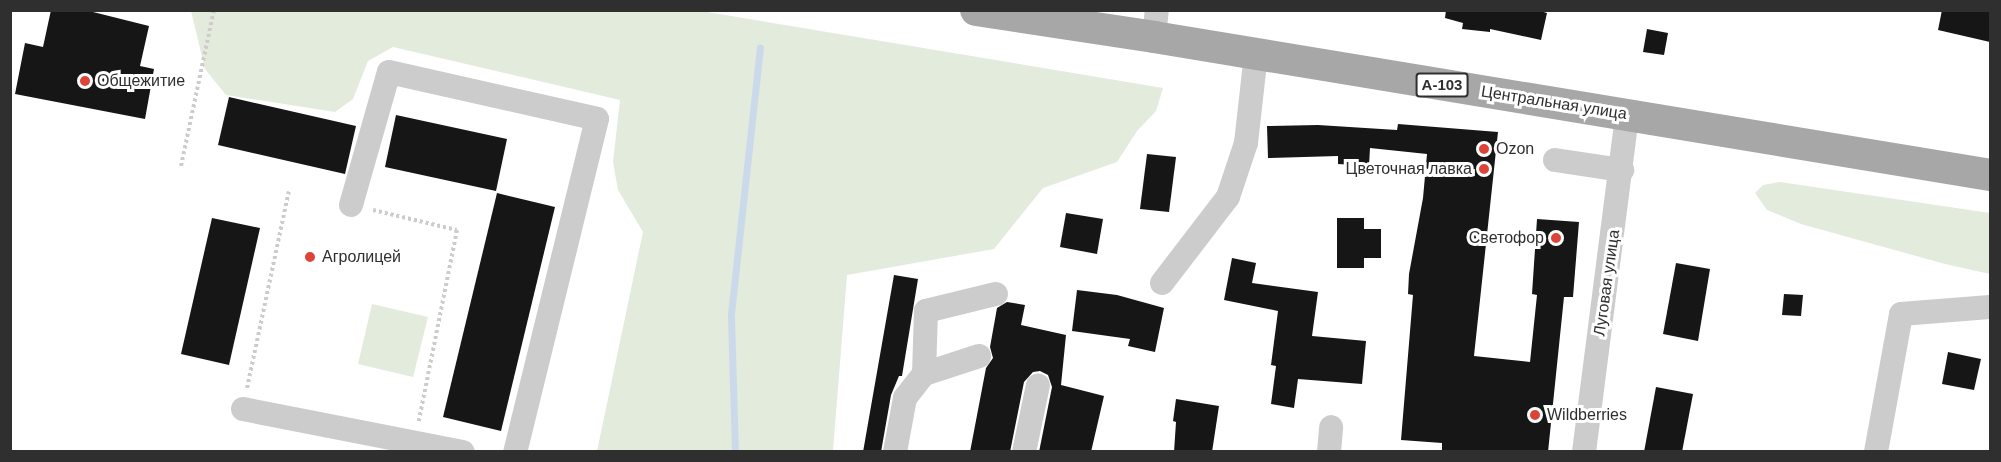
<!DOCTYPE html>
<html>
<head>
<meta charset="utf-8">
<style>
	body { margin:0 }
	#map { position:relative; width:2001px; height:462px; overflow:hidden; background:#fff; font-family:Helvetica,sans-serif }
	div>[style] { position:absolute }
	.green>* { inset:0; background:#e3ebdd }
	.stream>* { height:7px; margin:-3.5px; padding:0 3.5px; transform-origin:3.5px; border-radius:3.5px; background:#cbdaea }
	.building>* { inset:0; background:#161616 }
	.path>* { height:4px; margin-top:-2px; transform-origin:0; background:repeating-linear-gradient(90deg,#ccc 0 3px,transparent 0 6px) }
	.minor>* { height:24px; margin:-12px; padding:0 12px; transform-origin:12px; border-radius:12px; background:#ccc }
	.major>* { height:32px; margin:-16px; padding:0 16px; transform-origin:16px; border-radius:16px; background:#a7a7a7 }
	.dots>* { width:16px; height:16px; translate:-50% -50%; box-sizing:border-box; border:3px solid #fff; border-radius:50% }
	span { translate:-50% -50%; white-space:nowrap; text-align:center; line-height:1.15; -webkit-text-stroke:6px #fff; paint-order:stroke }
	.shield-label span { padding:2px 4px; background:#fff; border:2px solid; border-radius:4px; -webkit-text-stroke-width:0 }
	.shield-label { font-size:15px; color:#2f2f2f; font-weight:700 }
	.poi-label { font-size:16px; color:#2f2f2f }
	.left { translate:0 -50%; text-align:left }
	.right { translate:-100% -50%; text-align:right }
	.street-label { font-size:16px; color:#2f2f2f }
	.frame { position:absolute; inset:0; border:12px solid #2f2f2f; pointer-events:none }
</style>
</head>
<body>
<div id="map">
	<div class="green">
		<div style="clip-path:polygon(191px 11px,701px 11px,1163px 88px,1156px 111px,1137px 131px,1117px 162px,1043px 188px,994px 249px,847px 275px,833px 451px,597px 451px,643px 232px,618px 190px,613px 162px,620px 100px,393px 47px,368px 61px,353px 99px,335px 112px,226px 95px,205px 69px)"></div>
		<div style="clip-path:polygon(1780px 182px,1990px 213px,1990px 274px,1945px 264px,1801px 224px,1767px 210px,1755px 193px,1763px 185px)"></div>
		<div style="clip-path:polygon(372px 304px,428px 317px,413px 377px,358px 364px)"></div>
	</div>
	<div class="stream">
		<div style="left:735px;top:452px;width:138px;rotate:-91.7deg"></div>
		<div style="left:731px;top:314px;width:268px;rotate:-83.8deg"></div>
	</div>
	<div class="building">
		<div style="clip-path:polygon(51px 10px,85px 10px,149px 26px,140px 66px,154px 69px,145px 119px,15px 94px,25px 43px,43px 47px)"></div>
		<div style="clip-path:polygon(1446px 10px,1537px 10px,1547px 13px,1541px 40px,1490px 29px,1490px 32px,1462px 29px,1463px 23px,1445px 18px)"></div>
		<div style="clip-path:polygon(1942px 10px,1990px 10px,1990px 42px,1938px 30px)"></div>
		<div style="clip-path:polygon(1647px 29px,1668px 33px,1664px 55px,1643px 52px)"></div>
		<div style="clip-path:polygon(229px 97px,356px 126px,345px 174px,218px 145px)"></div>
		<div style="clip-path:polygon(396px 115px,507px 139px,496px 191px,385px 167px)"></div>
		<div style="clip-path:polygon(1398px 124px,1498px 132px,1474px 356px,1530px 362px,1537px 295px,1532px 294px,1537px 219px,1579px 222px,1573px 297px,1564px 297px,1548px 452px,1442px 452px,1442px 443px,1401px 440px,1413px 295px,1408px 294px,1409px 274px,1423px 198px,1427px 154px,1370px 148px,1369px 166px,1338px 164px,1338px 156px,1268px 158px,1267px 126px,1318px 125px,1397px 130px)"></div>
		<div style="clip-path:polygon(1147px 154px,1176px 157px,1169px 212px,1140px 209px)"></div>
		<div style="clip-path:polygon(497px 193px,555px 207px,501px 431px,443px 417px)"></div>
		<div style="clip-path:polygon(1066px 213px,1103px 219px,1097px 254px,1060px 247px)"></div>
		<div style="clip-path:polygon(212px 218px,260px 228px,229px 365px,181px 354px)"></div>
		<div style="clip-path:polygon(1337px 218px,1364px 218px,1364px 229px,1381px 229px,1381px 258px,1364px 258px,1364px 268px,1337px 268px)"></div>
		<div style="clip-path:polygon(1232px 258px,1256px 263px,1252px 283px,1318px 292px,1312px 336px,1366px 341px,1362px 384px,1298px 379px,1294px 408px,1271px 404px,1276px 366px,1271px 365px,1278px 311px,1224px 300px)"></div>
		<div style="clip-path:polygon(1676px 263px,1710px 269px,1698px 341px,1663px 334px)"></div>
		<div style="clip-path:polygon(894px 275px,918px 279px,902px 376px,899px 376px,891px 395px,881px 452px,863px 452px)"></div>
		<div style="clip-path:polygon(1077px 290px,1117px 295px,1164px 308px,1155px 352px,1128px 346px,1130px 339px,1072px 331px)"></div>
		<div style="clip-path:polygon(1784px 294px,1803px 295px,1801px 316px,1782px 315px)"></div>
		<div style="clip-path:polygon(1007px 302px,1025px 305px,1021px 325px,1066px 335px,1061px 385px,1104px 396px,1091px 452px,1039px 452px,1052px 387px,1048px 375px,1040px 371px,1033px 372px,1024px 382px,1010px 452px,970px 452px,986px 368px,993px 358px,990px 347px,997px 308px)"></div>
		<div style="clip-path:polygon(1948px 352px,1981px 359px,1974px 390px,1942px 384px)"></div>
		<div style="clip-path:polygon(1656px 387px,1693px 394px,1682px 452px,1644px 452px)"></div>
		<div style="clip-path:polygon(1176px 399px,1219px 406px,1212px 452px,1174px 452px,1176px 422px,1173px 421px)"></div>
	</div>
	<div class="path">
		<div style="left:181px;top:166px;width:159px;rotate:-78.1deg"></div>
		<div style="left:373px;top:210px;width:86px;rotate:13.4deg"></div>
		<div style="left:457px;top:230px;width:195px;rotate:101.3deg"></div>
		<div style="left:247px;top:388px;width:201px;rotate:-78deg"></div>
	</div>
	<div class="minor">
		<div style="left:1154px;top:37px;width:27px;rotate:-84deg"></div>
		<div style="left:1555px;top:160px;width:68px;rotate:8.5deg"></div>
		<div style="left:351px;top:205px;width:138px;rotate:-74.1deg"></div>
		<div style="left:389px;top:72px;width:213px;rotate:12.7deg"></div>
		<div style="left:597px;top:119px;width:343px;rotate:103.8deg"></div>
		<div style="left:1162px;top:283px;width:108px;rotate:-52.5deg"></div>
		<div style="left:1228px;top:197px;width:57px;rotate:-71.6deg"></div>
		<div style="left:1246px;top:143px;width:90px;rotate:-83.6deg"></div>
		<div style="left:924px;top:374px;width:58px;rotate:-18.1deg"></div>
		<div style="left:243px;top:409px;width:224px;rotate:11.1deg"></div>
		<div style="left:895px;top:452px;width:55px;rotate:-79.5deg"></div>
		<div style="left:905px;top:398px;width:31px;rotate:-52deg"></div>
		<div style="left:924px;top:374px;width:63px;rotate:-88.2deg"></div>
		<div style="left:926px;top:311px;width:72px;rotate:-13.7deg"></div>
		<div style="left:1024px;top:452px;width:68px;rotate:-78.2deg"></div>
		<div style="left:1329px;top:452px;width:25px;rotate:-85deg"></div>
		<div style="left:1584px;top:452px;width:340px;rotate:-82.7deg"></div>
		<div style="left:1876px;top:452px;width:140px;rotate:-79.7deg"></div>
		<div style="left:1901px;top:314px;width:89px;rotate:-4.5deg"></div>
	</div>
	<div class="major">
		<div style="left:976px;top:10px;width:180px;rotate:8.6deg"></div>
		<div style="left:1154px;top:37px;width:847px;rotate:9.37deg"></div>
	</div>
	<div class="dots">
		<div style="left:85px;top:81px;background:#dc443a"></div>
		<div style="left:1484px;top:149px;background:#dc443a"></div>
		<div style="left:1484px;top:169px;background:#dc443a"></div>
		<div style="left:1556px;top:238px;background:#dc443a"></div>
		<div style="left:310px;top:257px;background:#dc443a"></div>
		<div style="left:1535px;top:415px;background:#dc443a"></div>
	</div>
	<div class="shield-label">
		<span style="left:1442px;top:85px">А-103</span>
	</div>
	<div class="poi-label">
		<span class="left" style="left:97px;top:81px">Общежитие</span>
		<span class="left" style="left:1496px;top:149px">Ozon</span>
		<span class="right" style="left:1472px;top:169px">Цветочная лавка</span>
		<span class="right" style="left:1544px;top:238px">Светофор</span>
		<span class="left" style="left:322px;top:257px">Агролицей</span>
		<span class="left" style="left:1547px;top:415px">Wildberries</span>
	</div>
	<div class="street-label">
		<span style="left:1554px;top:103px;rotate:9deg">Центральная улица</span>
		<span style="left:1607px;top:283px;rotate:-82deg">Луговая улица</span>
	</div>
	<div class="frame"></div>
</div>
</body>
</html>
